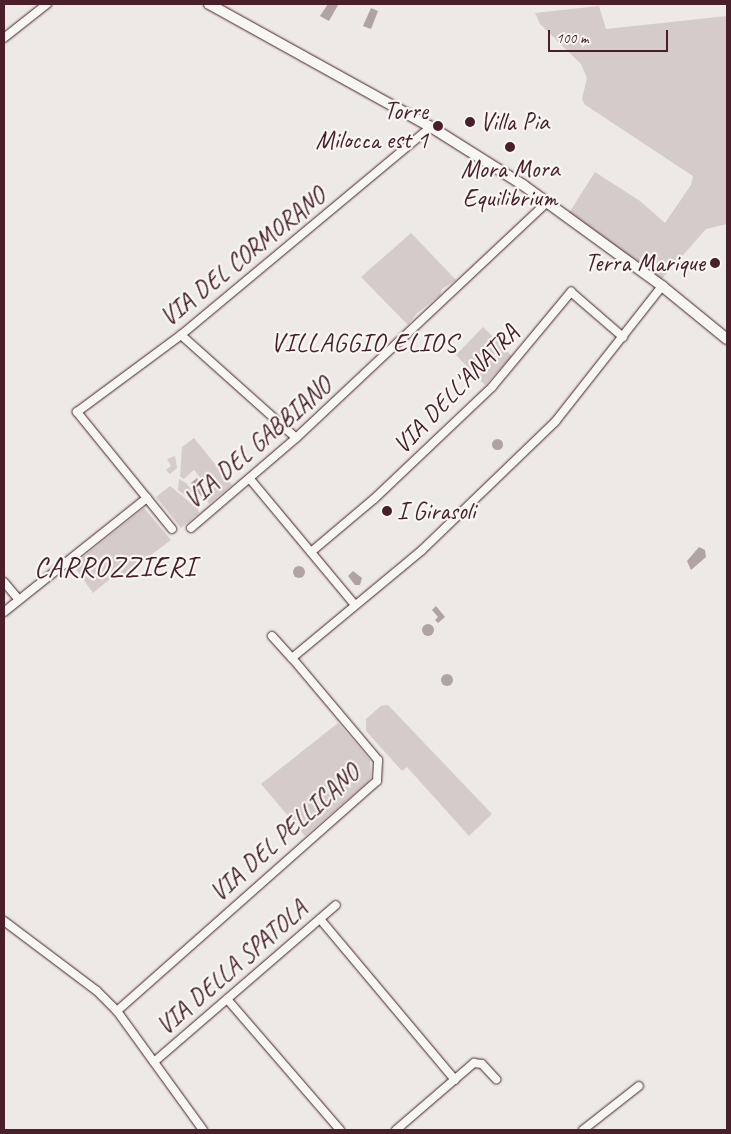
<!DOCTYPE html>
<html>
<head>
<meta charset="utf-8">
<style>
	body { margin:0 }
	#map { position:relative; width:731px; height:1134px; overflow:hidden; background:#ece9e6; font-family:Caveat,sans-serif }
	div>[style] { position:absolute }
	.green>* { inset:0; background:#d4cbca }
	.water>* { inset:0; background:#b1a2a3 }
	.round { border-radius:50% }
	.roads { filter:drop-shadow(0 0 1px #4a1f2b) drop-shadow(0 0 1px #4a1f2b) }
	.minor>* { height:8px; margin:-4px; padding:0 4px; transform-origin:4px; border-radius:4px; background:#f6f6f2 }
	.tertiary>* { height:10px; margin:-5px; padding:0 5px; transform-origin:5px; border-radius:5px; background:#f6f6f2 }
	.dots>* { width:14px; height:14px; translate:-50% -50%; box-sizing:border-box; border:2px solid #f6f6f2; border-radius:50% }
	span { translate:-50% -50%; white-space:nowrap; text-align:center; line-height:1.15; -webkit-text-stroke:4.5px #f6f6f2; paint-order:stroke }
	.poi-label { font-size:25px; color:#4a1f2b }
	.right { translate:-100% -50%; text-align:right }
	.left { translate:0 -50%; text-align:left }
	.street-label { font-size:25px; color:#4a1f2b }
	.neighbourhood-label { font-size:26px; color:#4a1f2b; letter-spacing:1px }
	.quarter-label { font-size:28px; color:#4a1f2b; letter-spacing:1px }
	.frame { position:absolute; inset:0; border:5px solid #4a1f2b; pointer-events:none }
	.scale { position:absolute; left:548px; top:30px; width:120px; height:22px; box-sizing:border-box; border:2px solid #4a1f2b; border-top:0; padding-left:6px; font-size:15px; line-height:18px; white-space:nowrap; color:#4a1f2b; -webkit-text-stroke:4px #f6f6f2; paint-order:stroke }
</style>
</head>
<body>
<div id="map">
	<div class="green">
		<div style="clip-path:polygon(599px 6px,606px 29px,727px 16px,727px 224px,706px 229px,661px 280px,569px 213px,595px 172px,640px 201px,665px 223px,691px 185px,693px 176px,584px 104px,582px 99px,587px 78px,581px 64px,540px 24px,535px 13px)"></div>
		<div style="clip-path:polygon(411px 233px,456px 280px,442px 289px,440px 295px,416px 314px,408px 325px,361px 277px)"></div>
		<div style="clip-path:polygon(483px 327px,512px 356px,485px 385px,456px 355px)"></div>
		<div style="clip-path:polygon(194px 438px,232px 485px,209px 504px,205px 498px,212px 492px,194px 470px,184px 479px,180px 476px,182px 447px)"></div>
		<div style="clip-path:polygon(175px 456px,177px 468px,170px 474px,166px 470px,171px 466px,167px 459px)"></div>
		<div style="clip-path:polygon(179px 479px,186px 483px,200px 500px,197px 504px,178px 490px)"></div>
		<div style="clip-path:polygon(170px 486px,198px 509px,199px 513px,181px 528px,156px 497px)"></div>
		<div style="clip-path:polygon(144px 508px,171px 540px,124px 575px,120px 571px,93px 593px,73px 565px)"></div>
		<div style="clip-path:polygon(388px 705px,492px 814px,469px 836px,407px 767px,402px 771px,366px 731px,366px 719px,381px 706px)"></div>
		<div style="clip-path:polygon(338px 723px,370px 760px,371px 776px,369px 781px,305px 836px,261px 784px)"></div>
	</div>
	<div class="water">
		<div style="clip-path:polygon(328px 4px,338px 5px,329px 21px,320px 16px)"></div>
		<div style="clip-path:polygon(371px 8px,378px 11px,371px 29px,363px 26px)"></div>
		<div class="round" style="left:491.5px;top:438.5px;width:11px;height:11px"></div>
		<div style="clip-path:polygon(197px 478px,207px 491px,201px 496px,191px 483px)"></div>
		<div style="clip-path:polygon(699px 547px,705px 550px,706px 557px,691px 570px,687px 561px)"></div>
		<div class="round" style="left:293px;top:566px;width:12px;height:12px"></div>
		<div style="clip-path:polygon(353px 571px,362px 578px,360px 585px,355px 585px,348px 576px)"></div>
		<div style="clip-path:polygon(436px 606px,445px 617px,438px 623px,435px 620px,438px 617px,432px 610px)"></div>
		<div class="round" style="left:422px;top:624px;width:12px;height:12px"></div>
		<div class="round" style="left:441px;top:674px;width:12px;height:12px"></div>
	</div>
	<div class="roads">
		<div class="minor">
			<div style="left:4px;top:38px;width:55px;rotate:-38.3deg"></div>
			<div style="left:181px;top:335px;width:154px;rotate:41.8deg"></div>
			<div style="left:250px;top:479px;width:164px;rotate:50.2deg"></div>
			<div style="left:191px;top:528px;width:138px;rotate:-40.6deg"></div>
			<div style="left:296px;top:438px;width:345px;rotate:-43.2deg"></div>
			<div style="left:172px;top:529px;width:151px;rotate:-129.1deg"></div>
			<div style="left:77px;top:412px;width:129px;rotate:-36.5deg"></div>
			<div style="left:181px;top:335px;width:325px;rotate:-39.8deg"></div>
			<div style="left:311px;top:552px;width:82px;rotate:-40.1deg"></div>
			<div style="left:374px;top:499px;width:163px;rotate:-43.5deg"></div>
			<div style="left:492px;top:387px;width:124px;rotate:-50.3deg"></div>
			<div style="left:571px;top:292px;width:69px;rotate:40.9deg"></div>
			<div style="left:4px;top:582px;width:23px;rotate:50deg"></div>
			<div style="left:4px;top:612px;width:183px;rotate:-38.6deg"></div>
			<div style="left:272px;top:636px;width:30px;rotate:48deg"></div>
			<div style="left:320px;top:919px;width:210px;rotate:50deg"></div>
			<div style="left:4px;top:921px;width:116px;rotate:37deg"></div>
			<div style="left:97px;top:991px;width:28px;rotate:45deg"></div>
			<div style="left:117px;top:1011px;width:147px;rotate:54.1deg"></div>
			<div style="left:227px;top:999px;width:173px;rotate:49.2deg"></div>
			<div style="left:117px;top:1011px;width:347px;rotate:-41.5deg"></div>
			<div style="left:377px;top:781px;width:21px;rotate:-87deg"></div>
			<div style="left:378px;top:760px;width:133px;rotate:-130.1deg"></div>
			<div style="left:292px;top:658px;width:169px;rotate:-39.7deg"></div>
			<div style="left:422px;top:550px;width:185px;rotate:-43.9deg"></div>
			<div style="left:555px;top:422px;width:173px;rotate:-51.8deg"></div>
			<div style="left:154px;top:1062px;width:240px;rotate:-40.8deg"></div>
			<div style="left:396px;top:1130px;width:103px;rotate:-40.7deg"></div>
			<div style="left:474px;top:1063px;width:8px;rotate:7deg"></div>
			<div style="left:482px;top:1064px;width:21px;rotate:47deg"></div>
			<div style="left:583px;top:1130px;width:71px;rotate:-38.2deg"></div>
		</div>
		<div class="tertiary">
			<div style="left:209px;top:4px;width:254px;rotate:29deg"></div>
			<div style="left:431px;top:127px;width:109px;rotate:32.2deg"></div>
			<div style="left:523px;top:185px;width:172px;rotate:36deg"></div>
			<div style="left:662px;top:286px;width:84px;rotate:39.2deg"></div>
		</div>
	</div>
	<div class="dots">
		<div style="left:470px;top:122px;background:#4a1f2b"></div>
		<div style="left:438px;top:126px;background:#4a1f2b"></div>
		<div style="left:510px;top:147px;background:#4a1f2b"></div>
		<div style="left:715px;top:263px;background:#4a1f2b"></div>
		<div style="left:387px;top:511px;background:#4a1f2b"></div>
	</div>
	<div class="poi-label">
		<span class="right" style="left:428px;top:126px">Torre<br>Milocca est 1</span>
		<span class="left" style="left:480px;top:122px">Villa Pia</span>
		<span style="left:510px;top:184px">Mora Mora<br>Equilibrium</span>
		<span class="right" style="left:705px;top:263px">Terra Marique</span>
		<span class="left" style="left:397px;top:511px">I Girasoli</span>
	</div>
	<div class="street-label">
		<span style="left:243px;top:257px;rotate:-39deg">VIA DEL CORMORANO</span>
		<span style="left:456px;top:389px;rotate:-46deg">VIA DELL'ANATRA</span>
		<span style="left:258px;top:443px;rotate:-41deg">VIA DEL GABBIANO</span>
		<span style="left:285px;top:833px;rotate:-42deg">VIA DEL PELLICANO</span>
		<span style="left:232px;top:968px;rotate:-41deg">VIA DELLA SPATOLA</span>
	</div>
	<div class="neighbourhood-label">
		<span style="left:364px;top:343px">VILLAGGIO ELIOS</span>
	</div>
	<div class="quarter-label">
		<span style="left:115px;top:567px">CARROZZIERI</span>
	</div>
	<div class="frame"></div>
	<div class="scale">100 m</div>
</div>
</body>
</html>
